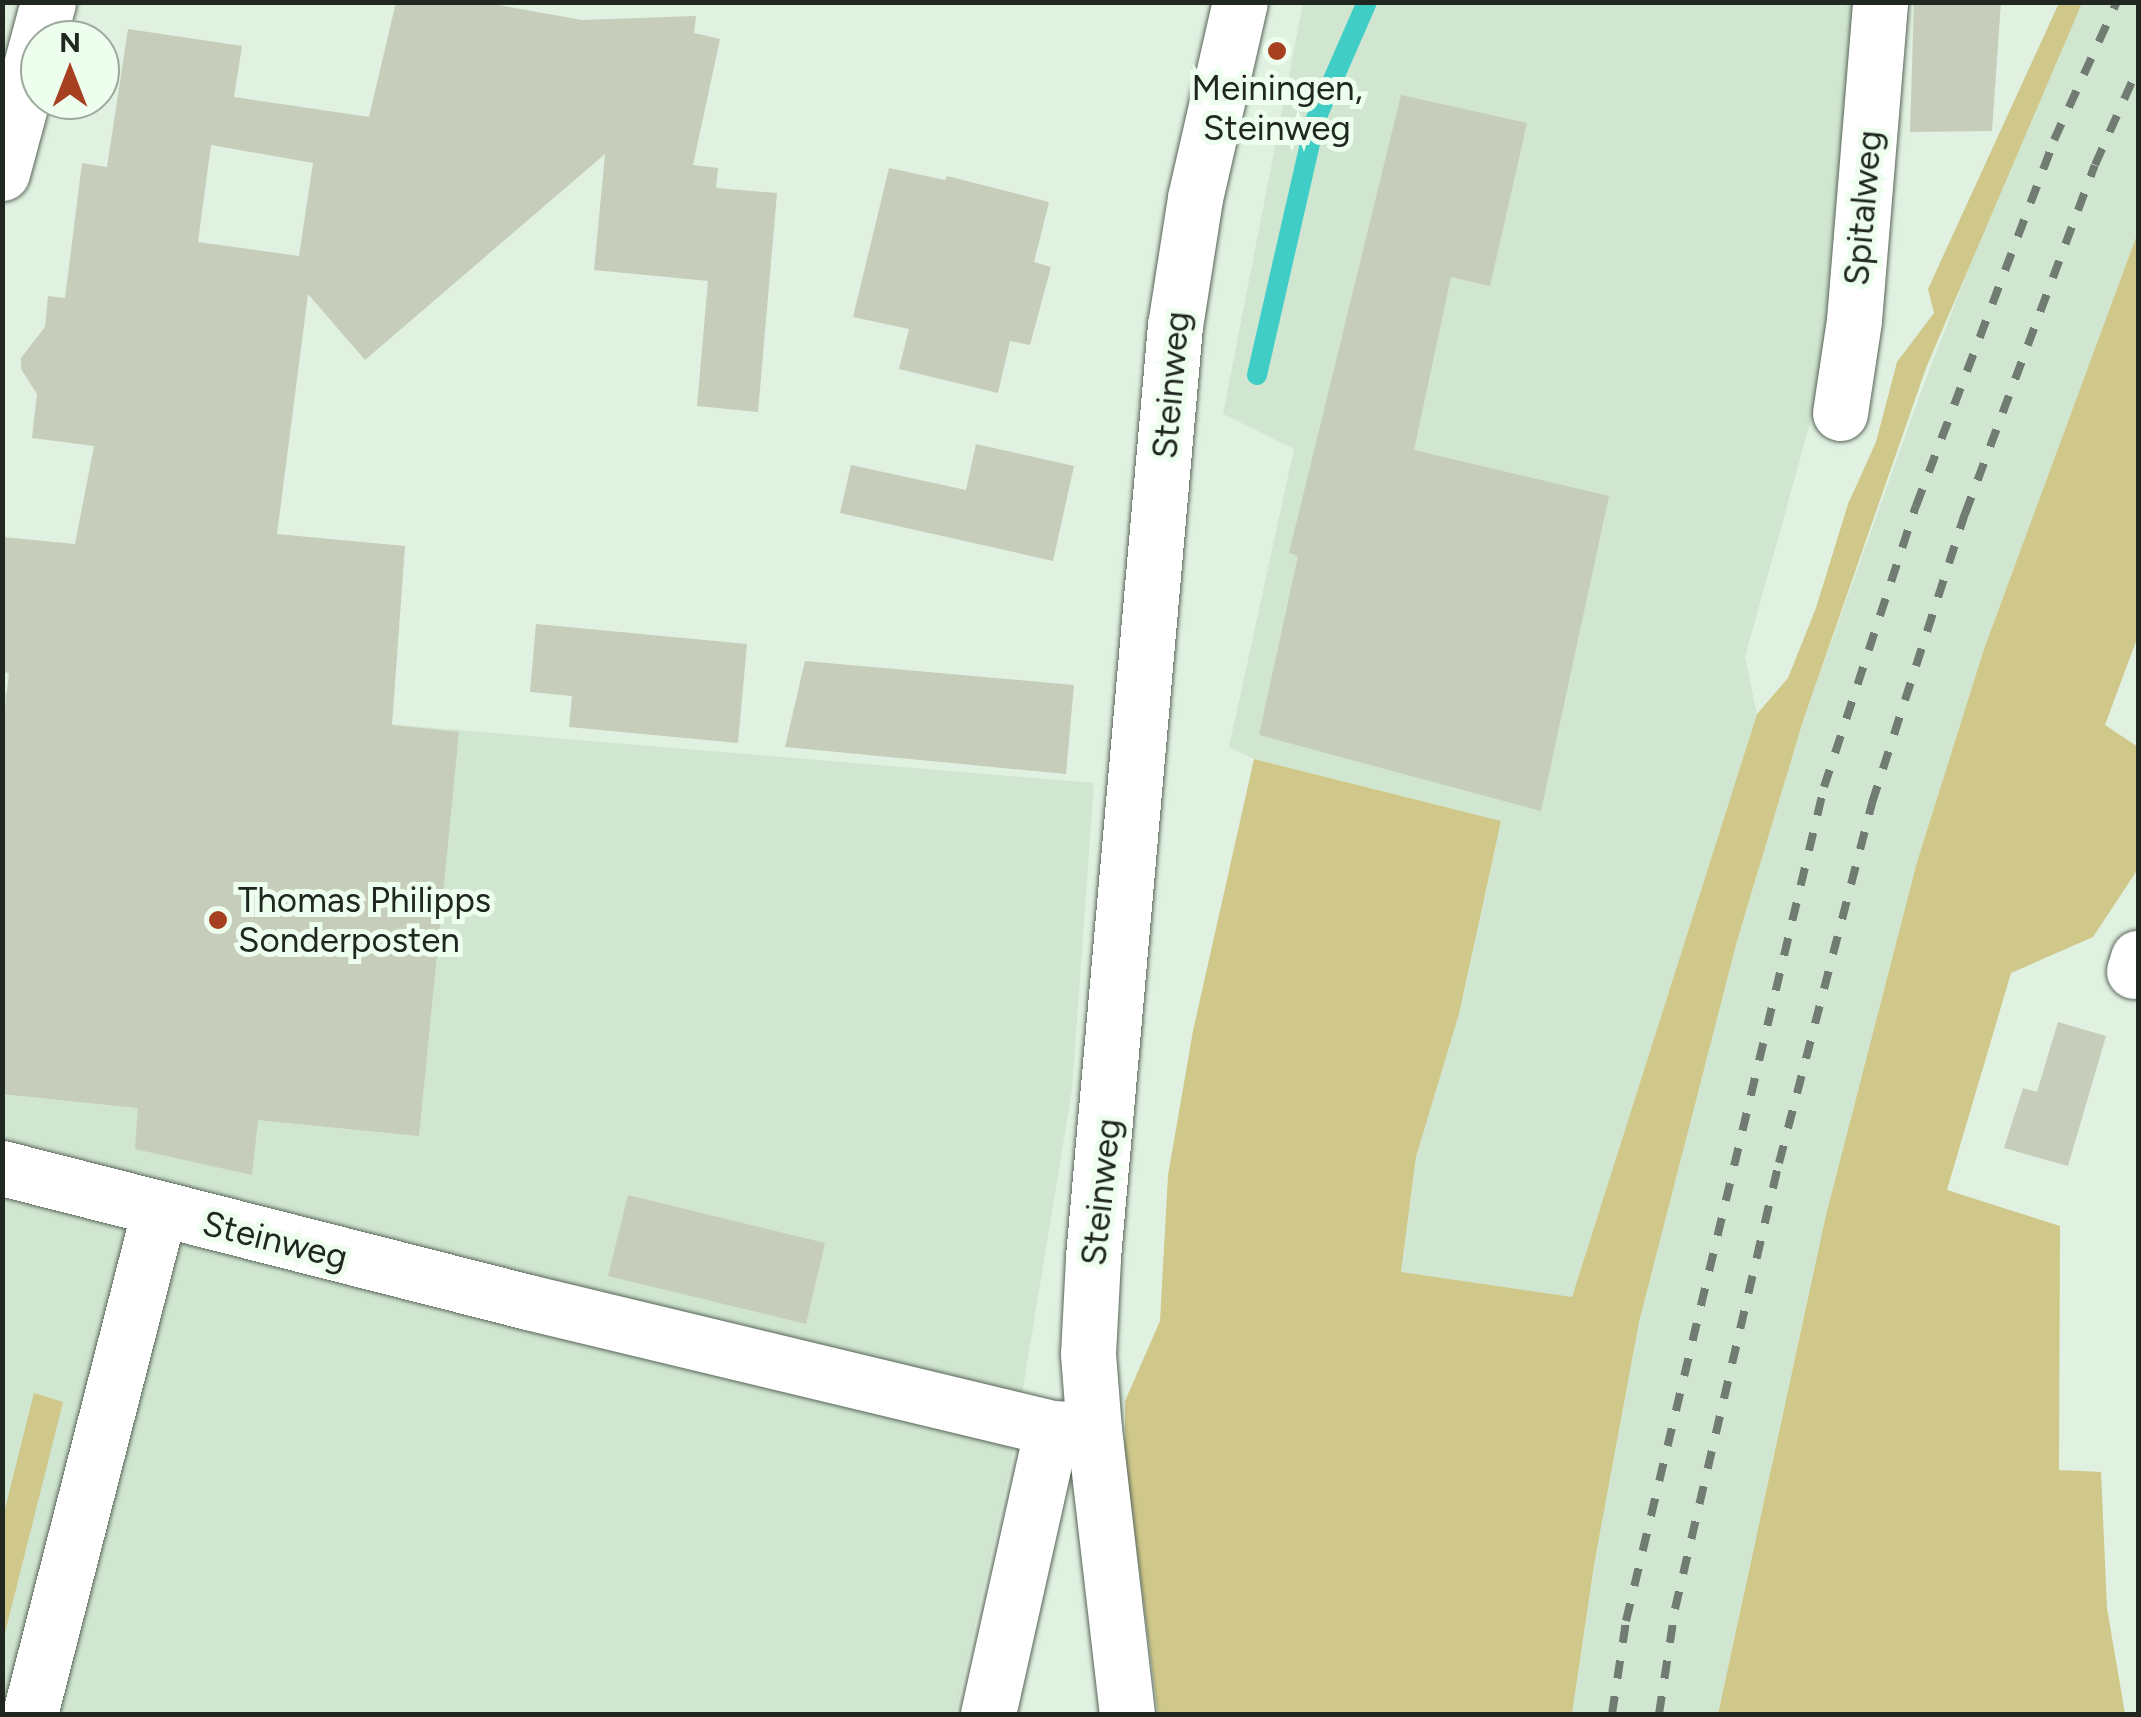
<!DOCTYPE html>
<html>
<head>
<meta charset="utf-8">
<style>
	body { margin:0 }
	#map { position:relative; width:2141px; height:1717px; overflow:hidden; background:#e0f1e1; font-family:Figtree,sans-serif }
	div>[style] { position:absolute }
	.built>* { inset:0; background:#d0e6d0 }
	.green>* { inset:0; background:#d0c88b }
	.stream>* { height:20px; margin:-10px; padding:0 10px; transform-origin:10px; border-radius:10px; background:#40cdc5 }
	.building>* { inset:0; background:#c6cdba }
	.roads { filter:drop-shadow(0 0 2px #586558) drop-shadow(0 0 2px #586558) }
	.street>* { height:55px; margin:-27.5px; padding:0 27.5px; transform-origin:27.5px; border-radius:27.5px; background:#fff }
	.secondary>* { height:55px; margin:-27.5px; padding:0 27.5px; transform-origin:27.5px; border-radius:27.5px; background:#fff }
	.rail>* { height:8px; margin-top:-4px; transform-origin:0; background:repeating-linear-gradient(90deg,#707b71 0 18px,transparent 0 36px) }
	.dots>* { width:28px; height:28px; translate:-50% -50%; box-sizing:border-box; border:5px solid #eefeee; border-radius:50% }
	span { translate:-50% -50%; white-space:nowrap; text-align:center; line-height:1.15; -webkit-text-stroke:10px #eefeee; paint-order:stroke }
	.poi-label { font-size:35px; color:#202620 }
	.left { translate:0 -50%; text-align:left }
	.street-label { font-size:35px; color:#202620 }
	.frame { position:absolute; inset:0; border:5px solid #202620; pointer-events:none }
	.north { position:absolute; left:20px; top:20px; width:100px; height:100px; box-sizing:border-box; background:#eefeee; border:2px solid #9ca89c; border-radius:50%; rotate:0deg; font-size:28px; font-weight:700; line-height:40px; text-align:center; color:#202620 }
	.north::after { content:''; display:block; margin:auto; width:35px; height:45px; background:#a73f21; clip-path:polygon(50% 0,100% 100%,50% 72%,0 100%) }
</style>
</head>
<body>
<div id="map">
	<div class="built">
		<div style="clip-path:polygon(1358px 2px,1854px 3px,1840px 209px,1819px 391px,1745px 657px,1757px 714px,1572px 1297px,1401px 1273px,1416px 1157px,1459px 1014px,1501px 821px,1254px 759px,1229px 747px,1294px 449px,1223px 414px,1303px 3px)"></div>
		<div style="clip-path:polygon(2078px 3px,2138px 3px,2138px 232px,1984px 649px,1917px 862px,1826px 1215px,1718px 1714px,1572px 1714px,1594px 1565px,1639px 1321px,1737px 941px,1803px 721px,1918px 400px,2019px 137px)"></div>
		<div style="clip-path:polygon(2px 692px,1094px 783px,1072px 1090px,1011px 1462px,955px 1714px,3px 1714px)"></div>
	</div>
	<div class="green">
		<div style="clip-path:polygon(2059px 3px,2082px 3px,1926px 368px,1803px 721px,1737px 941px,1639px 1322px,1594px 1565px,1572px 1714px,1158px 1714px,1125px 1458px,1125px 1401px,1160px 1321px,1168px 1175px,1193px 1031px,1254px 759px,1501px 821px,1459px 1014px,1416px 1157px,1401px 1272px,1572px 1297px,1757px 714px,1788px 678px,1816px 608px,1848px 504px,1876px 442px,1897px 362px,1934px 313px,1928px 289px)"></div>
		<div style="clip-path:polygon(2138px 232px,2138px 636px,2105px 725px,2138px 747px,2138px 869px,2093px 937px,2011px 973px,1947px 1190px,2060px 1226px,2059px 1470px,2101px 1472px,2107px 1608px,2125px 1714px,1718px 1714px,1826px 1215px,1917px 862px,1984px 649px)"></div>
		<div style="clip-path:polygon(34px 1393px,63px 1402px,3px 1641px,3px 1517px)"></div>
	</div>
	<div class="stream">
		<div style="left:1257px;top:375px;width:261px;rotate:-77.1deg"></div>
		<div style="left:1315px;top:121px;width:130px;rotate:-66.4deg"></div>
	</div>
	<div class="building">
		<div style="clip-path:polygon(evenodd,396px 2px,482px 2px,582px 20px,696px 16px,694px 33px,720px 39px,693px 165px,718px 168px,716px 188px,777px 193px,758px 412px,697px 406px,708px 281px,594px 270px,605px 154px,365px 360px,308px 294px,277px 534px,405px 546px,392px 725px,459px 732px,419px 1136px,258px 1120px,252px 1175px,135px 1149px,138px 1108px,2px 1094px,2px 736px,9px 673px,2px 672px,2px 537px,75px 544px,94px 446px,32px 438px,37px 394px,21px 369px,21px 358px,45px 327px,48px 296px,65px 298px,82px 163px,107px 167px,128px 29px,242px 46px,234px 97px,369px 117px,396px 2px,211px 145px,313px 163px,299px 256px,198px 242px,211px 145px)"></div>
		<div style="clip-path:polygon(1914px 2px,2001px 2px,1992px 131px,1910px 132px)"></div>
		<div style="clip-path:polygon(1401px 95px,1527px 123px,1490px 286px,1451px 277px,1414px 450px,1609px 496px,1541px 811px,1259px 735px,1298px 556px,1289px 553px)"></div>
		<div style="clip-path:polygon(889px 168px,945px 180px,947px 176px,1049px 202px,1034px 262px,1051px 267px,1030px 345px,1010px 341px,998px 393px,899px 369px,909px 329px,853px 317px)"></div>
		<div style="clip-path:polygon(976px 444px,1074px 466px,1053px 561px,840px 513px,851px 465px,966px 490px)"></div>
		<div style="clip-path:polygon(536px 624px,747px 644px,738px 743px,569px 727px,572px 696px,530px 692px)"></div>
		<div style="clip-path:polygon(805px 661px,1074px 685px,1066px 774px,785px 747px)"></div>
		<div style="clip-path:polygon(2058px 1022px,2106px 1036px,2068px 1166px,2004px 1148px,2023px 1088px,2037px 1092px)"></div>
		<div style="clip-path:polygon(628px 1195px,825px 1243px,806px 1324px,608px 1276px)"></div>
	</div>
	<div class="roads">
		<div class="street">
			<div style="left:1840px;top:413px;width:94px;rotate:-81.4deg"></div>
			<div style="left:1854px;top:320px;width:319px;rotate:-85.3deg"></div>
			<div style="left:2134px;top:971px;width:14px;rotate:-73deg"></div>
			<div style="left:2px;top:1168px;width:543px;rotate:14.29deg"></div>
			<div style="left:528px;top:1302px;width:539px;rotate:13.52deg"></div>
			<div style="left:1052px;top:1428px;width:42px;rotate:2.7deg"></div>
			<div style="left:30px;top:1714px;width:519px;rotate:-75.62deg"></div>
			<div style="left:988px;top:1714px;width:293px;rotate:-77.4deg"></div>
			<div style="left:1127px;top:1714px;width:286px;rotate:-96.6deg"></div>
			<div style="left:1094px;top:1430px;width:76px;rotate:-94.5deg"></div>
			<div style="left:1088px;top:1354px;width:97px;rotate:-87deg"></div>
			<div style="left:1093px;top:1257px;width:935px;rotate:-84.97deg"></div>
			<div style="left:1175px;top:326px;width:130px;rotate:-81.1deg"></div>
			<div style="left:1195px;top:198px;width:201px;rotate:-77.1deg"></div>
		</div>
		<div class="secondary">
			<div style="left:2px;top:173px;width:177px;rotate:-74.9deg"></div>
		</div>
	</div>
	<div class="rail">
		<div style="left:1612px;top:1714px;width:94px;rotate:-81.4deg"></div>
		<div style="left:1626px;top:1621px;width:857px;rotate:-76.64deg"></div>
		<div style="left:1824px;top:787px;width:296px;rotate:-71.9deg"></div>
		<div style="left:1916px;top:506px;width:391px;rotate:-69.3deg"></div>
		<div style="left:2054px;top:140px;width:152px;rotate:-65.5deg"></div>
		<div style="left:1659px;top:1714px;width:106px;rotate:-81.3deg"></div>
		<div style="left:1675px;top:1609px;width:458px;rotate:-76.9deg"></div>
		<div style="left:1779px;top:1163px;width:372px;rotate:-75.5deg"></div>
		<div style="left:1872px;top:803px;width:304px;rotate:-72.2deg"></div>
		<div style="left:1965px;top:514px;width:372px;rotate:-69.6deg"></div>
		<div style="left:2095px;top:165px;width:106px;rotate:-66.1deg"></div>
	</div>
	<div class="dots">
		<div style="left:1277px;top:51px;background:#a73f21"></div>
		<div style="left:218px;top:920px;background:#a73f21"></div>
	</div>
	<div class="poi-label">
		<span style="left:1277px;top:108px">Meiningen,<br>Steinweg</span>
		<span class="left" style="left:238px;top:920px">Thomas Philipps<br>Sonderposten</span>
	</div>
	<div class="street-label">
		<span style="left:1863px;top:208px;rotate:-85deg">Spitalweg</span>
		<span style="left:1171px;top:385px;rotate:-85deg">Steinweg</span>
		<span style="left:1101px;top:1192px;rotate:-84deg">Steinweg</span>
		<span style="left:275px;top:1240px;rotate:14deg">Steinweg</span>
	</div>
	<div class="frame"></div>
	<div class="north">N</div>
</div>
</body>
</html>
